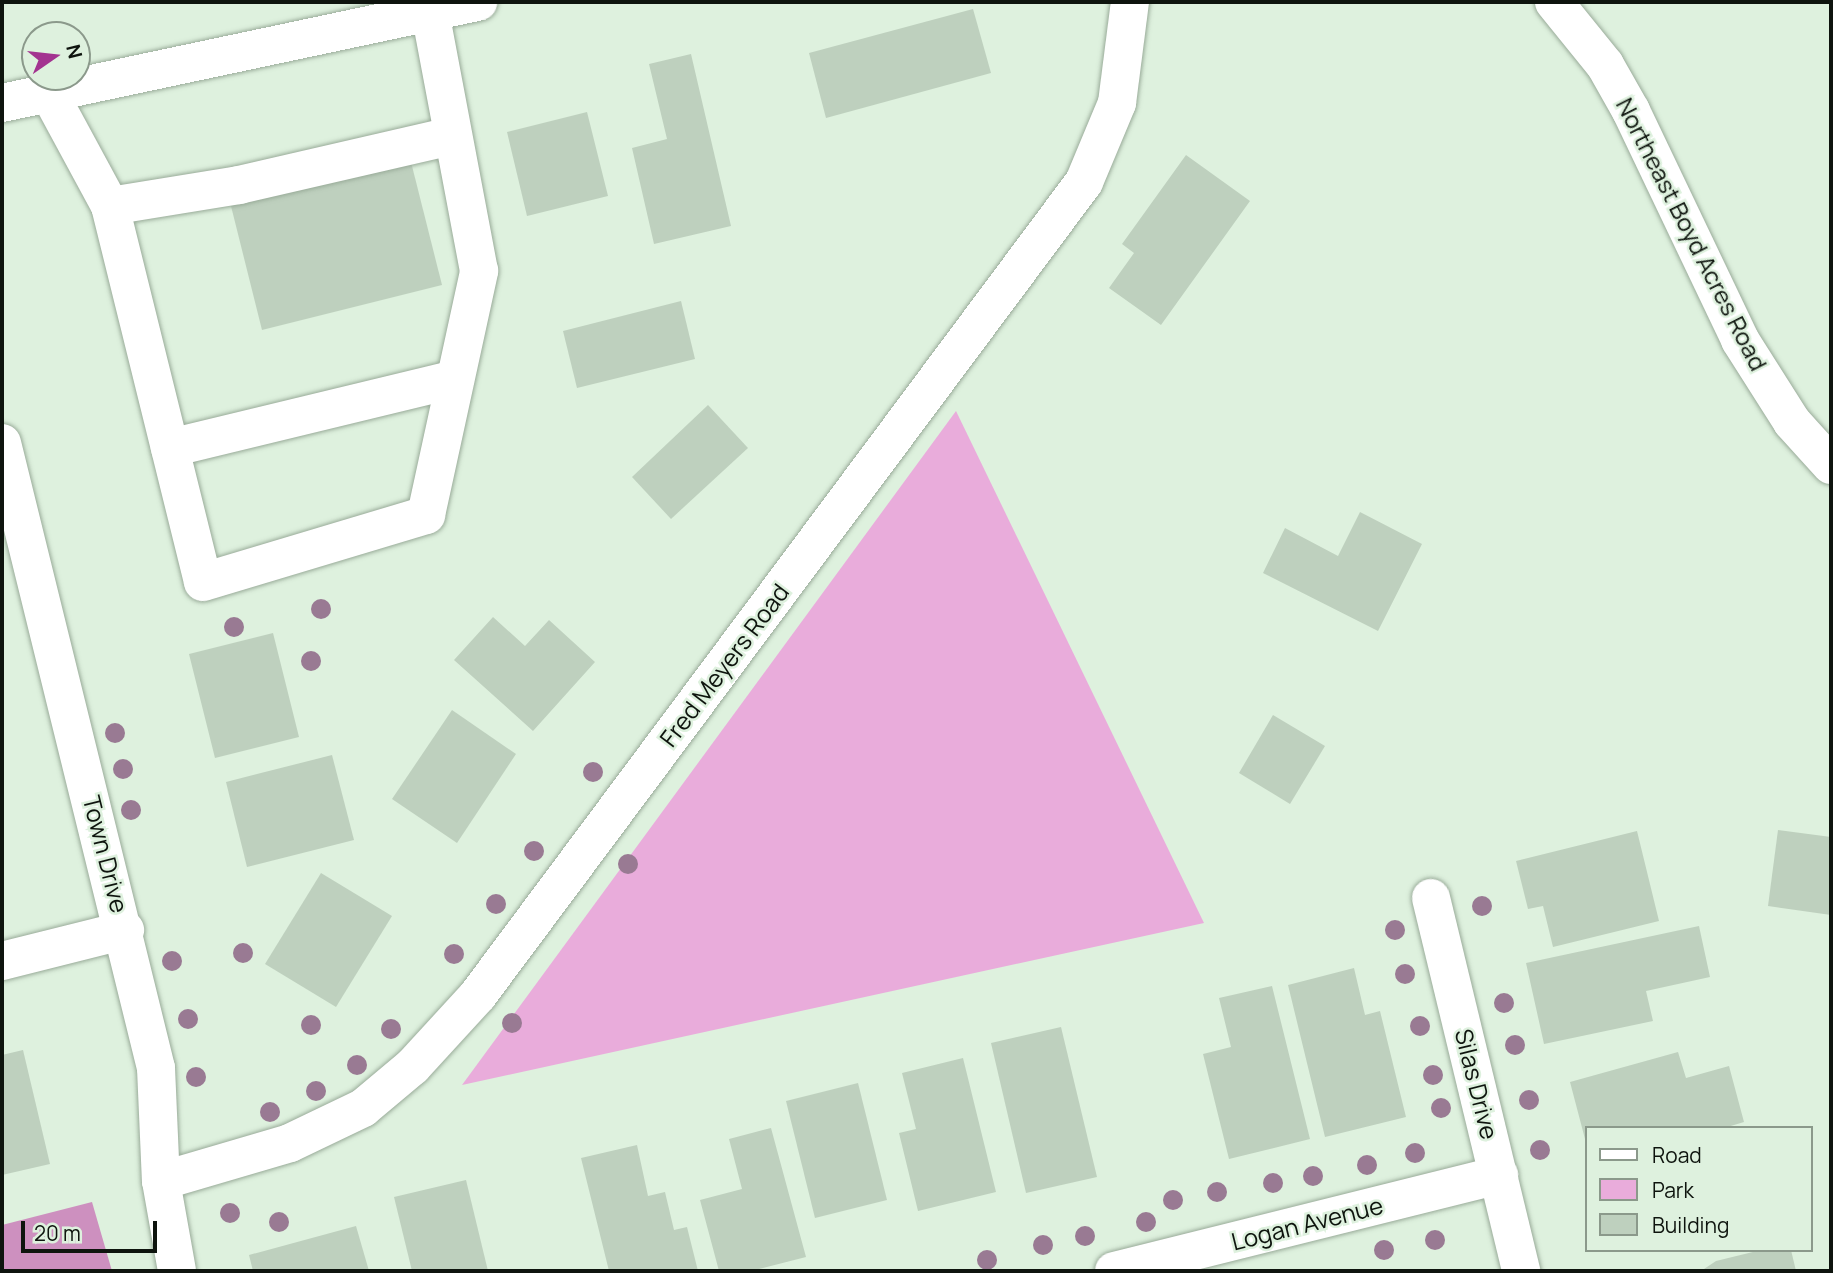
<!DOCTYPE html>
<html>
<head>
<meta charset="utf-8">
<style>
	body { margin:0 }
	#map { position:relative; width:1833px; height:1273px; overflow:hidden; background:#def1de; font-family:Manrope,sans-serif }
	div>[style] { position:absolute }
	.green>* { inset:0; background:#e9acdb }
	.forest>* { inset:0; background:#cd90bf }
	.building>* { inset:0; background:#bed0be }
	.roads { filter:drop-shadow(0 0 2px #99ab99) drop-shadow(0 0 2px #99ab99) }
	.minor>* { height:38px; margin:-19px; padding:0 19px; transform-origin:19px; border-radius:19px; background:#fff }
	.trees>* { width:20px; height:20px; margin:-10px; border-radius:50%; background:#997a93 }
	span { translate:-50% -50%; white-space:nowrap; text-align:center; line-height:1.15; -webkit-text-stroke:5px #def1de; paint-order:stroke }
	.street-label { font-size:24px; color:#0e140e }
	.frame { position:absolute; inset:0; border:4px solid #0e140e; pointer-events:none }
	.legend { position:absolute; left:1585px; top:1126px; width:228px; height:126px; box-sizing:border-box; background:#def1de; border:2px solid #8b998b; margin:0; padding:9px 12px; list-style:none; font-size:21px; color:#0e140e }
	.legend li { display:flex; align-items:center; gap:14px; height:35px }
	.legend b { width:35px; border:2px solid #8b998b }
	.north { position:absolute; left:21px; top:21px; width:70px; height:70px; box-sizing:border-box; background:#def1de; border:2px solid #8b998b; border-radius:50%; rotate:76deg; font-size:19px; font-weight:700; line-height:28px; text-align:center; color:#0e140e }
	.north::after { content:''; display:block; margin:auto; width:24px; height:32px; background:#a33390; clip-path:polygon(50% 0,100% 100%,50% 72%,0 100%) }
	.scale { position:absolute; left:21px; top:1221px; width:136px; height:32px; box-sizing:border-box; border:4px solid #0e140e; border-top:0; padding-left:9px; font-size:21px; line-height:24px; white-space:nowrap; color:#0e140e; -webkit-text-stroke:5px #def1de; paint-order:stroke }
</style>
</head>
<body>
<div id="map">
	<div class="green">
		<div style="clip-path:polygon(956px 411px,1204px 923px,462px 1085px)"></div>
	</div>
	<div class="forest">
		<div style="clip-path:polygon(92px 1202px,112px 1271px,2px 1271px,2px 1225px)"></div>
	</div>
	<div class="building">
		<div style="clip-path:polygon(973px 9px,991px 73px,826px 118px,809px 53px)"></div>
		<div style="clip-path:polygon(691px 54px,731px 226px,654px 244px,632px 148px,667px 139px,649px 64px)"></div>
		<div style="clip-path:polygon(587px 112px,608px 196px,527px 216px,507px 132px)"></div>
		<div style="clip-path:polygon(1186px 155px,1250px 201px,1161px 325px,1109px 288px,1134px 253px,1122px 244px)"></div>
		<div style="clip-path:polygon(411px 162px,442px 285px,262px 330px,231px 206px)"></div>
		<div style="clip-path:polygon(681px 301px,695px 359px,577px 388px,563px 331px)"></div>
		<div style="clip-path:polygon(708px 405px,748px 448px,671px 519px,632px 477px)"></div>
		<div style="clip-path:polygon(1360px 512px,1422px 544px,1378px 631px,1263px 573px,1285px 528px,1338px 556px)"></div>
		<div style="clip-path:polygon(493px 617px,525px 646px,549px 620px,595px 662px,533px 731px,454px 660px)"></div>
		<div style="clip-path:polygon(273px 633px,299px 737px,215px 758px,189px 654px)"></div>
		<div style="clip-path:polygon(452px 710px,516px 754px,457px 843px,392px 799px)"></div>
		<div style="clip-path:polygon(1273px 715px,1325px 746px,1290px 804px,1239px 773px)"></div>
		<div style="clip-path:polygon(332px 755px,354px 840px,247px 867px,226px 782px)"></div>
		<div style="clip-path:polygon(1778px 830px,1831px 837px,1831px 915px,1768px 906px)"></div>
		<div style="clip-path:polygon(1637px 831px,1659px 921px,1553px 947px,1543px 906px,1528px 909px,1516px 861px)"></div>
		<div style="clip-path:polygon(321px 873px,392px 916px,336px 1007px,265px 964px)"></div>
		<div style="clip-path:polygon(1699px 926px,1710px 977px,1646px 991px,1653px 1021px,1544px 1044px,1526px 963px)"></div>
		<div style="clip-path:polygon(1354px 968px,1365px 1015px,1380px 1011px,1406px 1117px,1325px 1137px,1288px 985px)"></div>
		<div style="clip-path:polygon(1272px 986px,1310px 1139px,1229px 1159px,1203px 1054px,1231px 1047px,1219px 998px)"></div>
		<div style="clip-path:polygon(1061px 1027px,1097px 1177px,1026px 1193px,991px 1043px)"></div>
		<div style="clip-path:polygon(23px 1050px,50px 1164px,2px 1175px,2px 1055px)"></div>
		<div style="clip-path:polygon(1678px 1052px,1686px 1078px,1729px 1066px,1744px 1122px,1724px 1128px,1586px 1128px,1585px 1139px,1570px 1082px)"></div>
		<div style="clip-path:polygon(963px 1058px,996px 1192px,918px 1211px,899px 1133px,916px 1129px,902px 1073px)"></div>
		<div style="clip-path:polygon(858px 1083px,887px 1200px,815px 1218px,786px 1101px)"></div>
		<div style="clip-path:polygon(771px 1128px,806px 1257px,751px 1271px,719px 1271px,700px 1200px,742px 1189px,729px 1139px)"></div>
		<div style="clip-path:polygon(637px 1145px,648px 1196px,665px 1192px,674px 1230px,687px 1227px,698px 1271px,609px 1271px,581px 1158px)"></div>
		<div style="clip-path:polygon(466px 1180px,488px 1271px,412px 1271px,394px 1197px)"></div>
		<div style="clip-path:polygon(356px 1226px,369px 1271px,253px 1271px,249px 1255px)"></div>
		<div style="clip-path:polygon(1761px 1250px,1791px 1250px,1796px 1271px,1701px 1271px,1716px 1261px)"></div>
	</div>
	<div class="roads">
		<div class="minor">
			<div style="left:1554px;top:2px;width:81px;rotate:51deg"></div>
			<div style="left:1605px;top:65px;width:53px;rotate:60.5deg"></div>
			<div style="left:1631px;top:111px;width:254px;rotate:64.5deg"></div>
			<div style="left:1740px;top:340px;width:97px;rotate:57.6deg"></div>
			<div style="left:1792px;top:422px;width:58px;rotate:47.8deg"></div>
			<div style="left:49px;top:93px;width:128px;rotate:61.6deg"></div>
			<div style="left:110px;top:206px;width:387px;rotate:76.1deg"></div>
			<div style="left:203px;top:582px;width:233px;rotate:-16.7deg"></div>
			<div style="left:426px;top:515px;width:250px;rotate:-77.7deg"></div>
			<div style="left:479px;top:271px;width:264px;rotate:-100.7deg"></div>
			<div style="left:2px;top:103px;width:487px;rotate:-12deg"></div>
			<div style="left:110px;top:206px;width:131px;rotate:-9.2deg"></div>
			<div style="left:239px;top:185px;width:218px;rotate:-13deg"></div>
			<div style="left:2px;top:443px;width:644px;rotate:76.16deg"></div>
			<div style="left:156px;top:1068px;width:113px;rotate:87.5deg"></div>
			<div style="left:161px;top:1181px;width:91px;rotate:79.9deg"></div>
			<div style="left:170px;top:448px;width:293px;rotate:-13.6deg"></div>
			<div style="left:1431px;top:898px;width:384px;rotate:76.4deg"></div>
			<div style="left:2px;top:961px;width:127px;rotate:-14.1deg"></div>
			<div style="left:161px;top:1181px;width:134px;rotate:-16.4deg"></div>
			<div style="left:290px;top:1143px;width:81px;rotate:-25.6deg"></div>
			<div style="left:363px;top:1108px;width:65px;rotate:-40deg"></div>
			<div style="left:413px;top:1066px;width:96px;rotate:-47.5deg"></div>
			<div style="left:478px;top:995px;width:1014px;rotate:-53.3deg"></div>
			<div style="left:1084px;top:182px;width:86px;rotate:-67.3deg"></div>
			<div style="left:1117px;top:103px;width:102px;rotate:-82.7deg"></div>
			<div style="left:1114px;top:1271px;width:397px;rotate:-14deg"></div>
		</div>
	</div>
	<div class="trees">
		<div style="left:321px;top:609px"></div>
		<div style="left:234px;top:627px"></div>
		<div style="left:311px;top:661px"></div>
		<div style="left:115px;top:733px"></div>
		<div style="left:123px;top:769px"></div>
		<div style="left:593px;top:772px"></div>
		<div style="left:131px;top:810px"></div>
		<div style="left:534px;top:851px"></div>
		<div style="left:628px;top:864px"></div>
		<div style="left:496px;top:904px"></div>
		<div style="left:1482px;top:906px"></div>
		<div style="left:1395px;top:930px"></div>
		<div style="left:243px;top:953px"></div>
		<div style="left:454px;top:954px"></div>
		<div style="left:172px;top:961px"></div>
		<div style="left:1405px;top:974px"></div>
		<div style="left:1504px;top:1003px"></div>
		<div style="left:188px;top:1019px"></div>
		<div style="left:512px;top:1023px"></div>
		<div style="left:311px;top:1025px"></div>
		<div style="left:1420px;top:1026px"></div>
		<div style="left:391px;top:1029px"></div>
		<div style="left:1515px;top:1045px"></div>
		<div style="left:357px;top:1065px"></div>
		<div style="left:1433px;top:1075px"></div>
		<div style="left:196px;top:1077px"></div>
		<div style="left:316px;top:1091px"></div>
		<div style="left:1529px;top:1100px"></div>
		<div style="left:1441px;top:1108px"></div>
		<div style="left:270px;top:1112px"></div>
		<div style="left:1540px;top:1150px"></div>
		<div style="left:1415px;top:1153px"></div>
		<div style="left:1367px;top:1165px"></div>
		<div style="left:1313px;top:1176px"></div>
		<div style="left:1273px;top:1183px"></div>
		<div style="left:1217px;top:1192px"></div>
		<div style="left:1173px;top:1200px"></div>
		<div style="left:230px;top:1213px"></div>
		<div style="left:279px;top:1222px"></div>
		<div style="left:1146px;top:1222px"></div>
		<div style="left:1085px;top:1236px"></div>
		<div style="left:1435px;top:1240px"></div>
		<div style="left:1043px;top:1245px"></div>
		<div style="left:1384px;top:1250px"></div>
		<div style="left:987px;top:1260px"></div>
	</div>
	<div class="street-label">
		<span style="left:1692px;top:234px;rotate:63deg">Northeast Boyd Acres Road</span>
		<span style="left:724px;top:665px;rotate:-53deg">Fred Meyers Road</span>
		<span style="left:106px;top:854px;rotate:76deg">Town Drive</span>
		<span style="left:1477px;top:1084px;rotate:76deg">Silas Drive</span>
		<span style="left:1307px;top:1223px;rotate:-14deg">Logan Avenue</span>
	</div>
	<div class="frame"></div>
	<ul class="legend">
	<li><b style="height:9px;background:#fff"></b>Road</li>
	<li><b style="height:19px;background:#e9acdb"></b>Park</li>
	<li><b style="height:19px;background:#bed0be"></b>Building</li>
	</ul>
	<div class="north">N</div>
	<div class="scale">20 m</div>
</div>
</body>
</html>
